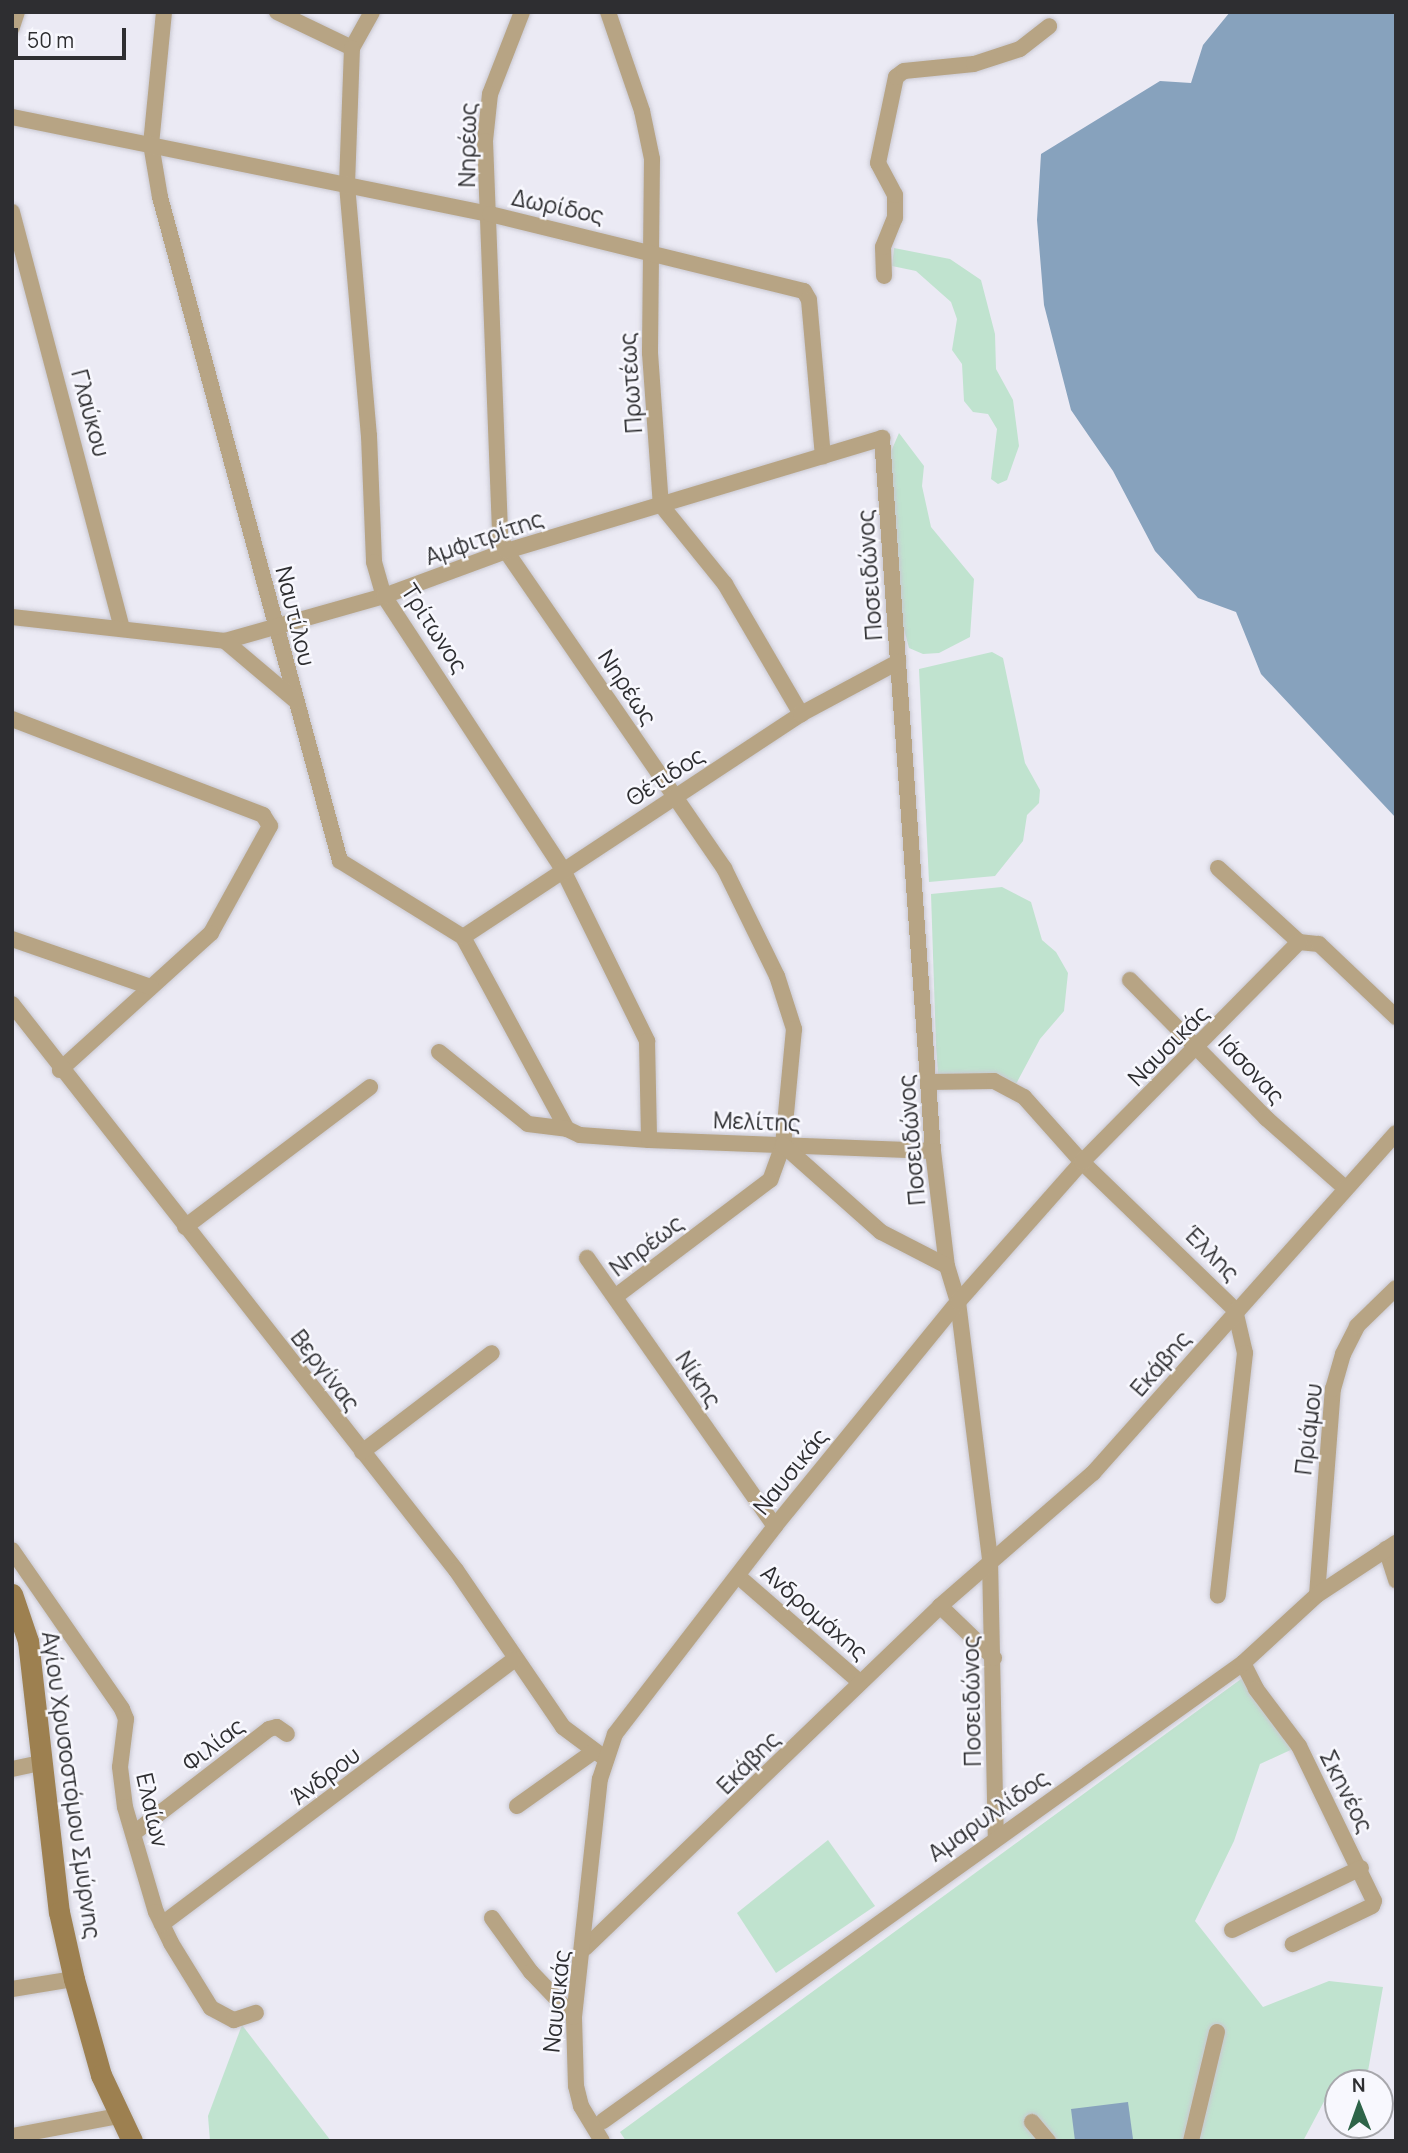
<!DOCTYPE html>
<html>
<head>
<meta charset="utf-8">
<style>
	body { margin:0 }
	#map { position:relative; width:1408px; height:2153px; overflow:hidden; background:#ebeaf4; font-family:Manrope,sans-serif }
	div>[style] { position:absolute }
	.green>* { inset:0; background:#c0e3cf }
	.water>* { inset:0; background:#87a2bd }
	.roads { filter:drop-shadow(0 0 2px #c9c8d1) drop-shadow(0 0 2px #c9c8d1) }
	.street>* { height:16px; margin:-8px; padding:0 8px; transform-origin:8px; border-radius:8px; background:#b7a484 }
	.secondary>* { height:21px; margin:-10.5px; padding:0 10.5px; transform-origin:10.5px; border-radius:10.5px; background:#9d8050 }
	span { translate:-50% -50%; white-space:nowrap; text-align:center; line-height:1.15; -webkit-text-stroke:5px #f8f8fe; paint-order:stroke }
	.street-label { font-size:23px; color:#2e2e31 }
	.frame { position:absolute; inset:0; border:14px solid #2e2e31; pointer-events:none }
	.north { position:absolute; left:1324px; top:2069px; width:70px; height:70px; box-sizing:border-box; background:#f8f8fe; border:2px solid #a7a7ac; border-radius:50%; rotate:359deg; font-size:19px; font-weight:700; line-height:28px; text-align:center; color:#2e2e31 }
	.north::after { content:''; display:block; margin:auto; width:24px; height:32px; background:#2e6449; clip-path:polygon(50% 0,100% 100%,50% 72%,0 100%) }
	.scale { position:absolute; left:14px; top:28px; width:112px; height:32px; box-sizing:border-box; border:4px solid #2e2e31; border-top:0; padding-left:9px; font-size:21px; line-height:24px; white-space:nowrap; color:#2e2e31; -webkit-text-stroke:5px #f8f8fe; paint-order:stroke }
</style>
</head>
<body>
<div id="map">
	<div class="green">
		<div style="clip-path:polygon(894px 248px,950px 259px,981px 280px,995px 334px,996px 369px,1013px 400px,1019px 446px,1007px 480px,998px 484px,991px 479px,997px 429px,988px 414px,973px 412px,964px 401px,962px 364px,952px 350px,957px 319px,951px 302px,916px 271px,892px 266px)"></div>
		<div style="clip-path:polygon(899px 433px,924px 466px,922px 486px,931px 527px,974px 579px,970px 637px,939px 653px,923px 654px,909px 648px,902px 622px,889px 456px)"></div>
		<div style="clip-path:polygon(992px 652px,1003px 658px,1025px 763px,1040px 790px,1039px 803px,1027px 815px,1023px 841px,995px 876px,929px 882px,919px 669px)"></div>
		<div style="clip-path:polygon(1002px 887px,1031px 902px,1042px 940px,1056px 952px,1068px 973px,1064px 1011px,1040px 1039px,1016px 1084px,986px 1073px,938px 1074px,936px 1046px,931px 894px)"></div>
		<div style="clip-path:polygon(1252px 1671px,1297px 1747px,1260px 1764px,1234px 1841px,1195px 1921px,1263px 2007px,1329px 1981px,1383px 1987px,1368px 2071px,1336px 2079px,1303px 2141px,626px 2141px,620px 2132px)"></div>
		<div style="clip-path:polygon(828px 1840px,875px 1906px,776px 1973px,737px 1913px)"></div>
		<div style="clip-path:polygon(242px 2025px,331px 2141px,210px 2141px,208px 2116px)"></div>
	</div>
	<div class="water">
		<div style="clip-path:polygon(1230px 12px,1396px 12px,1396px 818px,1261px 674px,1236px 612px,1198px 598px,1155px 551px,1113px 471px,1071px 410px,1044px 305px,1037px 220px,1041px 154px,1160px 81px,1191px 83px,1203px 45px)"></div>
		<div style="clip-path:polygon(1128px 2102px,1133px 2139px,1075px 2141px,1071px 2109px)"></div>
	</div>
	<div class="roads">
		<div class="street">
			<div style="left:164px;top:12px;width:133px;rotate:95.6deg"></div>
			<div style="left:151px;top:144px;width:54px;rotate:80.4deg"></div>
			<div style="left:160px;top:197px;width:688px;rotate:74.83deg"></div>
			<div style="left:340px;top:861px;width:145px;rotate:31.7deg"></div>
			<div style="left:463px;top:937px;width:218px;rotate:61.6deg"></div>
			<div style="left:567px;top:1129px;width:14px;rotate:25deg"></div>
			<div style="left:580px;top:1135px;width:69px;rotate:4.1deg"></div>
			<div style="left:649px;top:1140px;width:284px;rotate:2.2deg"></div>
			<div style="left:277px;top:12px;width:83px;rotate:25.6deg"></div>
			<div style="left:372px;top:12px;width:41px;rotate:119.1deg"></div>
			<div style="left:352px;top:48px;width:137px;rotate:92.1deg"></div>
			<div style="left:347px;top:185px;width:252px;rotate:85deg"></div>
			<div style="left:369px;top:436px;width:126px;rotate:87.7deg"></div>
			<div style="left:374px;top:562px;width:35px;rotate:74deg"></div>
			<div style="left:384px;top:596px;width:327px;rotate:56.8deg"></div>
			<div style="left:563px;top:870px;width:191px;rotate:63.8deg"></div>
			<div style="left:647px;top:1041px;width:99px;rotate:88.8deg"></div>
			<div style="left:522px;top:12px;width:88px;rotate:111.3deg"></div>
			<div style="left:490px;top:94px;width:47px;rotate:96.1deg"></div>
			<div style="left:485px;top:141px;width:394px;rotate:87.8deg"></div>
			<div style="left:500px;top:535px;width:17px;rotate:69deg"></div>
			<div style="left:506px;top:551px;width:385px;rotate:55.5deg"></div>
			<div style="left:724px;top:868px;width:120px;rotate:63.9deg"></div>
			<div style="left:777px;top:976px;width:56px;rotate:72.2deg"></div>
			<div style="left:794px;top:1029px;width:117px;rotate:95.4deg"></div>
			<div style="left:783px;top:1145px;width:37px;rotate:110deg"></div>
			<div style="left:770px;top:1180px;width:194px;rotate:143deg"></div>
			<div style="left:608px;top:12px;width:105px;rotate:71deg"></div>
			<div style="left:642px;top:111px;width:49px;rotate:78.2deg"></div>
			<div style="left:652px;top:159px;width:194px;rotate:90.6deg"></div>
			<div style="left:650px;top:353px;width:152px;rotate:85.9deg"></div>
			<div style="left:661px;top:505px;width:102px;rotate:51deg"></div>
			<div style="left:725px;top:584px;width:151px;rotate:59.7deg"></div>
			<div style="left:12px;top:27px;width:16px;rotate:-72deg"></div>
			<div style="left:12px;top:117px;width:488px;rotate:11.5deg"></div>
			<div style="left:490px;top:214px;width:323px;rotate:13.8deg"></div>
			<div style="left:804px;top:291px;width:10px;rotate:61deg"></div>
			<div style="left:809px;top:300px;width:157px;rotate:84.9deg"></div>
			<div style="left:12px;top:212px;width:430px;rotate:75.2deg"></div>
			<div style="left:884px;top:276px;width:29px;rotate:-92deg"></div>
			<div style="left:883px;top:247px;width:31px;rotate:-68deg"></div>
			<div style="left:895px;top:218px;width:23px;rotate:-90deg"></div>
			<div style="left:895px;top:195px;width:36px;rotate:-118deg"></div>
			<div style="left:878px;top:163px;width:88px;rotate:-78.2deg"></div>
			<div style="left:896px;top:77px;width:10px;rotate:-37deg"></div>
			<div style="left:904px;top:71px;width:70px;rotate:-5.7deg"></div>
			<div style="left:974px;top:64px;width:48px;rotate:-18.1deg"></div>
			<div style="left:1020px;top:49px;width:37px;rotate:-38deg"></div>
			<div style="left:12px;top:617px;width:214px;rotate:6.4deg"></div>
			<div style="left:225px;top:641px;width:165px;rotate:-15.8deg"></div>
			<div style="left:384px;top:596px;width:130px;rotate:-20.2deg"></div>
			<div style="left:506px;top:551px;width:393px;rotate:-16.7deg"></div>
			<div style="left:882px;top:438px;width:715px;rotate:85.91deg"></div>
			<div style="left:933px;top:1151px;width:116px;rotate:83.1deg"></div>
			<div style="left:947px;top:1266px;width:38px;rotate:73deg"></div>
			<div style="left:958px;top:1302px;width:260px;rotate:82.9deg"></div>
			<div style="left:990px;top:1560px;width:276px;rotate:88.8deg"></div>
			<div style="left:225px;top:641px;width:93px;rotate:40.2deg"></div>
			<div style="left:12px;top:719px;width:269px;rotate:20.9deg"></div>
			<div style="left:263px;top:815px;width:13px;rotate:58deg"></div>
			<div style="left:270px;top:826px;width:122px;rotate:118.9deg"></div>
			<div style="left:211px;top:933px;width:204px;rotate:137.8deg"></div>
			<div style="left:1218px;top:868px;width:110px;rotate:42.4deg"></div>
			<div style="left:1299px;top:942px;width:20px;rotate:6deg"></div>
			<div style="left:1319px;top:944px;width:106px;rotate:43.5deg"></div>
			<div style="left:463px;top:937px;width:405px;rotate:-33.4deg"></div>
			<div style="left:801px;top:714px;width:110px;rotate:-28.2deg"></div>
			<div style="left:12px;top:939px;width:147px;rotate:19.1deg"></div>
			<div style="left:1130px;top:980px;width:194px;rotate:45.4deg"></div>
			<div style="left:1266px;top:1118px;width:104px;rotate:41.5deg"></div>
			<div style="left:12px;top:1004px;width:719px;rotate:51.89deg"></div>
			<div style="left:456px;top:1570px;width:190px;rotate:55.7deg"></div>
			<div style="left:563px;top:1727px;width:54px;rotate:36.7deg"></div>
			<div style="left:439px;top:1052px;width:114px;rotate:39deg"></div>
			<div style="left:528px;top:1124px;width:39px;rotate:7deg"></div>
			<div style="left:928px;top:1082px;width:66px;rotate:-0.9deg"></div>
			<div style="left:994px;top:1081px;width:34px;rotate:28deg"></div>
			<div style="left:1024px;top:1097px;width:87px;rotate:48.3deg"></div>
			<div style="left:1082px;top:1162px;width:213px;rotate:44deg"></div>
			<div style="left:1235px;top:1310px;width:44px;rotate:76.9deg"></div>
			<div style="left:1245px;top:1353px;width:244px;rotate:96.4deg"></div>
			<div style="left:783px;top:1145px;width:131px;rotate:41.6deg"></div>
			<div style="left:881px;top:1232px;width:74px;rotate:27.3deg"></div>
			<div style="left:185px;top:1227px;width:232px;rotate:-37.1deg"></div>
			<div style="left:587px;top:1258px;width:327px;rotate:55deg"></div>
			<div style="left:362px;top:1452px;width:163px;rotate:-37.3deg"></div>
			<div style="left:1386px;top:1549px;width:33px;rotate:72deg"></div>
			<div style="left:12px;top:1550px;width:193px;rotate:55.3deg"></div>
			<div style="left:122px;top:1709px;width:11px;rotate:68deg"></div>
			<div style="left:126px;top:1719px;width:48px;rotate:97.1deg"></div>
			<div style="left:120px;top:1767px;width:40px;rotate:82.9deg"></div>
			<div style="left:125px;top:1807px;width:109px;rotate:73.6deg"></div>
			<div style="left:156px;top:1912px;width:34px;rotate:64deg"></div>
			<div style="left:171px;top:1943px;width:76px;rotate:58.4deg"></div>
			<div style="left:211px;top:2008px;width:26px;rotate:28deg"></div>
			<div style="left:234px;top:2020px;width:23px;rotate:-18deg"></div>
			<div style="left:739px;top:1577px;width:160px;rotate:41deg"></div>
			<div style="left:1317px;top:1595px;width:207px;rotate:-85.6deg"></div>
			<div style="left:1333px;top:1389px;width:36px;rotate:-74deg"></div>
			<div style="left:1343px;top:1354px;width:31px;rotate:-63deg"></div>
			<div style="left:1357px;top:1326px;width:54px;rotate:-44.3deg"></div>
			<div style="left:940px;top:1606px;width:75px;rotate:43.9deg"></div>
			<div style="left:1243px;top:1663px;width:29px;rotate:63deg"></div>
			<div style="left:1256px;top:1689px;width:71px;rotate:53deg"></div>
			<div style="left:1299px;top:1746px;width:172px;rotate:64.2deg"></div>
			<div style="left:1374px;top:1901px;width:5px;rotate:112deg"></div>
			<div style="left:1372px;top:1906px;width:88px;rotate:154.3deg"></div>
			<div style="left:12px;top:1769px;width:30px;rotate:-12deg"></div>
			<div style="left:517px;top:1806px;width:93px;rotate:-35.4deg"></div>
			<div style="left:134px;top:1833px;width:170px;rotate:-37.6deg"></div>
			<div style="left:269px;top:1729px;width:8px;rotate:-14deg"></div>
			<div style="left:277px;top:1727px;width:12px;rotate:35deg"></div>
			<div style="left:492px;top:1918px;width:67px;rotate:54.2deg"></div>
			<div style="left:531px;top:1972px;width:62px;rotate:46.3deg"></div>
			<div style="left:162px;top:1924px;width:440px;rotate:-36.9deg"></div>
			<div style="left:1232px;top:1930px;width:143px;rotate:-25.7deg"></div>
			<div style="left:585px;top:1948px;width:493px;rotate:-43.9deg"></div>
			<div style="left:940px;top:1606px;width:203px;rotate:-41deg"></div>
			<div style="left:1093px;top:1473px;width:455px;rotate:-48.3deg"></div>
			<div style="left:12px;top:1989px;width:63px;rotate:-9.2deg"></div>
			<div style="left:603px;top:2121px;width:787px;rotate:-35.59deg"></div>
			<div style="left:1243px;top:1663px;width:100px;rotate:-42.6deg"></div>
			<div style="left:1317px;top:1595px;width:95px;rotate:-33.4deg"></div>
			<div style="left:1032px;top:2122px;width:25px;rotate:50deg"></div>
			<div style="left:12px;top:2136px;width:109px;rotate:-10.6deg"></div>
			<div style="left:602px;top:2141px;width:41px;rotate:-121deg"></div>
			<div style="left:581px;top:2106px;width:21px;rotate:-104deg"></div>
			<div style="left:576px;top:2086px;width:69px;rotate:-91.7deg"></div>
			<div style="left:574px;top:2017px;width:239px;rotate:-83.8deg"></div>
			<div style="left:600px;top:1779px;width:47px;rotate:-71.6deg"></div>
			<div style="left:615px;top:1734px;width:262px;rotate:-52.4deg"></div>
			<div style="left:775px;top:1526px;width:289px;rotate:-50.8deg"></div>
			<div style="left:958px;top:1302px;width:187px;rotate:-48.5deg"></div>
			<div style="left:1082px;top:1162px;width:309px;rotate:-45.4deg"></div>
			<div style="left:1191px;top:2141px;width:112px;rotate:-76.6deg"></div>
		</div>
		<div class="secondary">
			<div style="left:12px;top:1594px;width:50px;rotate:71.2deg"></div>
			<div style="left:28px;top:1641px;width:273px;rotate:83.5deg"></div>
			<div style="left:59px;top:1912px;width:69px;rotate:77.4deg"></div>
			<div style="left:74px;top:1979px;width:100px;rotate:74.3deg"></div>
			<div style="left:101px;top:2075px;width:73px;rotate:64.8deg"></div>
		</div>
	</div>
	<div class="street-label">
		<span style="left:467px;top:145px;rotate:-89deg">Νηρέως</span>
		<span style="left:558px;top:206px;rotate:12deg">Δωρίδος</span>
		<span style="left:630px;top:383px;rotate:-94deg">Πρωτέως</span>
		<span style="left:91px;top:413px;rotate:75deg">Γλαύκου</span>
		<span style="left:484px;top:537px;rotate:-19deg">Αμφιτρίτης</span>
		<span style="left:869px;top:575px;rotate:-94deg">Ποσειδώνος</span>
		<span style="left:296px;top:616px;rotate:76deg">Ναυτίλου</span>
		<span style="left:435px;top:628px;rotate:57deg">Τρίτωνος</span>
		<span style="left:628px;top:687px;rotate:56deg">Νηρέως</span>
		<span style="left:665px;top:776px;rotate:-33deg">Θέτιδος</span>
		<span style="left:1168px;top:1045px;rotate:-45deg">Ναυσικάς</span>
		<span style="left:1252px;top:1069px;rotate:47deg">Ιάσονας</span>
		<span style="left:757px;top:1121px;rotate:2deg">Μελίτης</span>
		<span style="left:911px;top:1140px;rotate:-95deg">Ποσειδώνος</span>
		<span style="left:646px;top:1245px;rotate:-37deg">Νηρέως</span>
		<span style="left:1212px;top:1253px;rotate:45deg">Έλλης</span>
		<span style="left:1160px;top:1363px;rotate:-49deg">Εκάβης</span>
		<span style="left:326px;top:1370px;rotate:52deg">Βεργίνας</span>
		<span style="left:699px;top:1379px;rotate:56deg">Νίκης</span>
		<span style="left:1308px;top:1429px;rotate:-83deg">Πριάμου</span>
		<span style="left:790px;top:1471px;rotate:-51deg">Ναυσικάς</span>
		<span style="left:815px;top:1612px;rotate:41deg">Ανδρομάχης</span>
		<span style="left:971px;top:1701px;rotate:-91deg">Ποσειδώνος</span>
		<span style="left:213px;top:1744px;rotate:-38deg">Φιλίας</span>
		<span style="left:748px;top:1762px;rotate:-45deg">Εκάβης</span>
		<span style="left:325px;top:1775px;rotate:-37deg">Άνδρου</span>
		<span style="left:72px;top:1785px;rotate:82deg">Αγίου Χρυσοστόμου Σμύρνης</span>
		<span style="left:1347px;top:1791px;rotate:63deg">Σκηνέος</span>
		<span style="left:153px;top:1810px;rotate:77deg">Ελαίων</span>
		<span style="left:988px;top:1815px;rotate:-35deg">Αμαρυλλίδος</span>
		<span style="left:556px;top:2001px;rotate:-84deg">Ναυσικάς</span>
	</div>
	<div class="frame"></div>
	<div class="north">N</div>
	<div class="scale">50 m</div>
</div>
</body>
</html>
